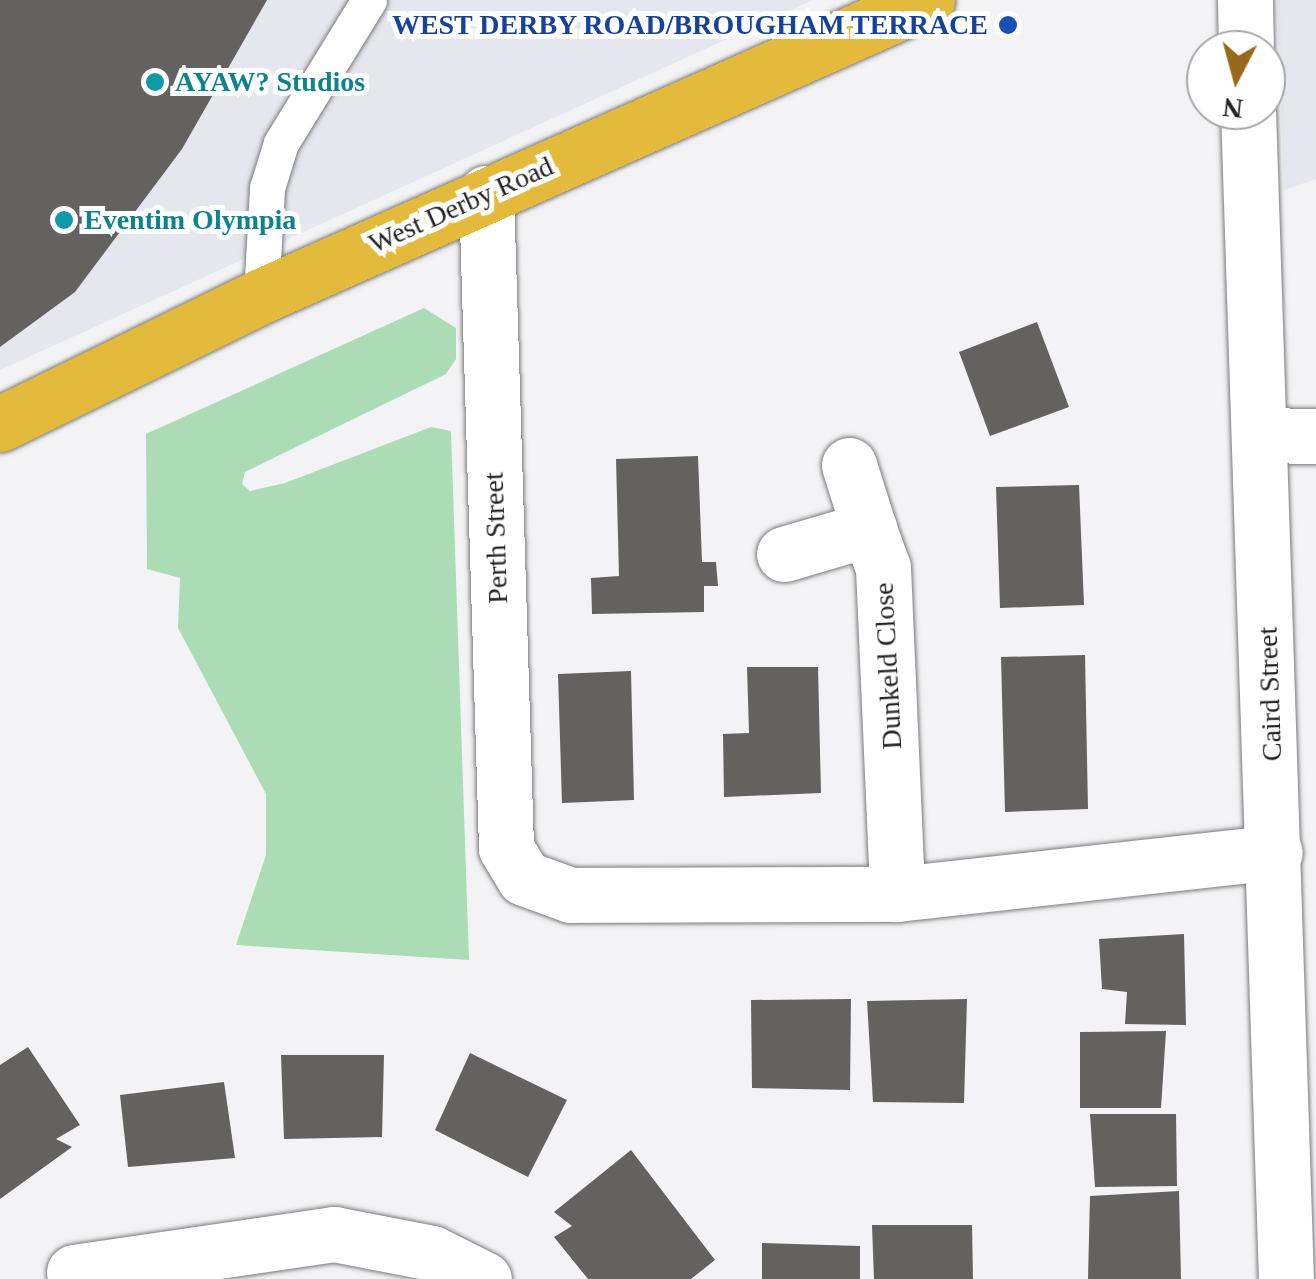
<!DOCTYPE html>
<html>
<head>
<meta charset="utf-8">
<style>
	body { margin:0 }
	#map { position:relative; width:1316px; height:1279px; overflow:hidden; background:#f3f3f5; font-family:Georgia,serif }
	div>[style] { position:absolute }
	.built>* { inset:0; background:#e6e6ef }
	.green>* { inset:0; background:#abdcb6 }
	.building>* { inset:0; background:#636261 }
	.roads { filter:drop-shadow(0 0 2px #7b7b7c) drop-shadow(0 0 2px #7b7b7c) }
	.service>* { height:35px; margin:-17.5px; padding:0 17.5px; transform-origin:17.5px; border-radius:17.5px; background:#fff }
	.minor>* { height:55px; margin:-27.5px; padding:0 27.5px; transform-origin:27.5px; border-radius:27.5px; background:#fff }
	.trunk>* { height:55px; margin:-27.5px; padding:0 27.5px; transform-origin:27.5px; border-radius:27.5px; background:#e3ba3c }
	.dots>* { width:28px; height:28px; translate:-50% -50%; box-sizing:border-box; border:5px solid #fff; border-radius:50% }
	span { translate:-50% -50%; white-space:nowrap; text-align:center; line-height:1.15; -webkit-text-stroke:10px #fff; paint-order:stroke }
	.transit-label { font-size:28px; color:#164399; font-weight:700 }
	.right { translate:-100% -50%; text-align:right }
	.culture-label { font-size:28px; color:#0d838f; font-weight:700 }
	.left { translate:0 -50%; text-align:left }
	.street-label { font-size:28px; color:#222223 }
	.north { position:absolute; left:1186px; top:30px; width:100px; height:100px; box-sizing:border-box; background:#fff; border:2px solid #a7a7a7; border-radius:50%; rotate:186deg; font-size:28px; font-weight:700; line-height:40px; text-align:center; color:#222223 }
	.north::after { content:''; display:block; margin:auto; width:35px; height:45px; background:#99691b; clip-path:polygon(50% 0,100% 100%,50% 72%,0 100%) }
</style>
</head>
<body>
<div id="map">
	<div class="built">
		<div style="clip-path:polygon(0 0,813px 0,0 370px)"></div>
		<div style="clip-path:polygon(1277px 0,1316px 0,1316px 179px,1284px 190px)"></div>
	</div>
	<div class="green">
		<div style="clip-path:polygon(424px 308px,456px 328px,456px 359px,446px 374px,245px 472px,242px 484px,250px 491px,285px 483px,431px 427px,451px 431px,469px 960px,236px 945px,266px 855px,266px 794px,178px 628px,180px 578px,147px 569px,146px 434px)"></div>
	</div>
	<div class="building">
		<div style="clip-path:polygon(0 0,267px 0,182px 149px,75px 292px,0 347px)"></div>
		<div style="clip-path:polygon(1037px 322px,1069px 407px,990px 436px,959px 352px)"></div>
		<div style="clip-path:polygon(698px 456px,702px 562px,716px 562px,718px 586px,704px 586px,704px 612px,592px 614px,591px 578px,619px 576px,616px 459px)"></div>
		<div style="clip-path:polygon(1079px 485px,1084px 605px,1000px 608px,996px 487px)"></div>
		<div style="clip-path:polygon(1085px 655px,1088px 809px,1005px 812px,1001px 657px)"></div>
		<div style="clip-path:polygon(747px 667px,818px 667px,821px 793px,724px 797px,723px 734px,749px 733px)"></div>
		<div style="clip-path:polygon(631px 671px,634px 800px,562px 803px,558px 674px)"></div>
		<div style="clip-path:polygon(1184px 934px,1186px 1025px,1125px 1024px,1127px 992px,1102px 989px,1099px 939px)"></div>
		<div style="clip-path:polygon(851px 999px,850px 1090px,752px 1088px,751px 1000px)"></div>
		<div style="clip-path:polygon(967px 999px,964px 1103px,873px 1102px,867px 1001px)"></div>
		<div style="clip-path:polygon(1166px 1031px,1161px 1108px,1080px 1108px,1080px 1032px)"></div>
		<div style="clip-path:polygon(28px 1047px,80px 1125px,56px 1139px,72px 1147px,0 1199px,0 1065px)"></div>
		<div style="clip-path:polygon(470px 1053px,567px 1100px,528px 1177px,435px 1130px)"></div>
		<div style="clip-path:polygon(281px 1055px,384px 1055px,382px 1137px,284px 1139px)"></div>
		<div style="clip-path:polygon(224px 1082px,235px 1158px,128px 1167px,120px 1095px)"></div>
		<div style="clip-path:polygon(1090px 1114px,1176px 1114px,1177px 1186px,1095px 1187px)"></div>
		<div style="clip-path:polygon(631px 1150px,715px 1260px,691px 1279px,588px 1279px,554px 1237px,572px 1226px,554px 1212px)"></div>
		<div style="clip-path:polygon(1179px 1191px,1181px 1279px,1088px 1279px,1090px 1196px)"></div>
		<div style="clip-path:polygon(872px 1225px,972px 1225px,973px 1279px,874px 1279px)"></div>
		<div style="clip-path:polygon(762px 1243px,860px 1246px,860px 1279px,762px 1279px)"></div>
	</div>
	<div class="roads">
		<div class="service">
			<div style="left:261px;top:296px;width:108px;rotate:-86.8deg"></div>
			<div style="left:267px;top:188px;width:47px;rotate:-72.7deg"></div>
			<div style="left:281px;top:143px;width:168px;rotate:-58.4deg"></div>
		</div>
		<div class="minor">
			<div style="left:1245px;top:0;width:50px;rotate:88.9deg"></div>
			<div style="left:1248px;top:110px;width:1170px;rotate:88.14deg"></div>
			<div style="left:486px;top:193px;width:655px;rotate:88.25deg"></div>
			<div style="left:506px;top:848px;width:35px;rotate:59deg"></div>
			<div style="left:524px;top:878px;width:50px;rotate:19.9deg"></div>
			<div style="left:571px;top:895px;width:326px;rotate:-0.2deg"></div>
			<div style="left:897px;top:894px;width:380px;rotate:-6.3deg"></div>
			<div style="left:1260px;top:435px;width:56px;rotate:1deg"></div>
			<div style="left:849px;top:465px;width:67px;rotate:72.6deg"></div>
			<div style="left:784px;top:554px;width:89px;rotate:-16.4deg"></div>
			<div style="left:869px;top:529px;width:41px;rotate:70.3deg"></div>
			<div style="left:883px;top:568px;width:326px;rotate:87.5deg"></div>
			<div style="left:74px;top:1272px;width:263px;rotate:-8.3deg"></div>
			<div style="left:334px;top:1234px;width:100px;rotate:11deg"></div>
			<div style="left:432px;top:1253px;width:58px;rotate:26.6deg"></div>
		</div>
		<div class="trunk">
			<div style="left:0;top:424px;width:291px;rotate:-26.1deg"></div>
			<div style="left:261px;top:296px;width:729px;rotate:-23.96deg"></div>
		</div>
	</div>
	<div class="dots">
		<div style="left:1008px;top:25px;background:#1a4fb4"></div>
		<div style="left:155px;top:82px;background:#0f9aa8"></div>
		<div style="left:64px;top:220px;background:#0f9aa8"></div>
	</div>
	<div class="transit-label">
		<span class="right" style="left:988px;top:25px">WEST DERBY ROAD/BROUGHAM TERRACE</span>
	</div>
	<div class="culture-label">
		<span class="left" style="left:175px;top:82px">AYAW? Studios</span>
		<span class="left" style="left:84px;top:220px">Eventim Olympia</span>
	</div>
	<div class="street-label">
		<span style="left:461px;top:205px;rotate:-24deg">West Derby Road</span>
		<span style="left:496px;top:538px;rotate:-92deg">Perth Street</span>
		<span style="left:888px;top:666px;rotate:-93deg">Dunkeld Close</span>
		<span style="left:1270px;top:694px;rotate:-92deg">Caird Street</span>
	</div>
	<div class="north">N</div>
</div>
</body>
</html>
